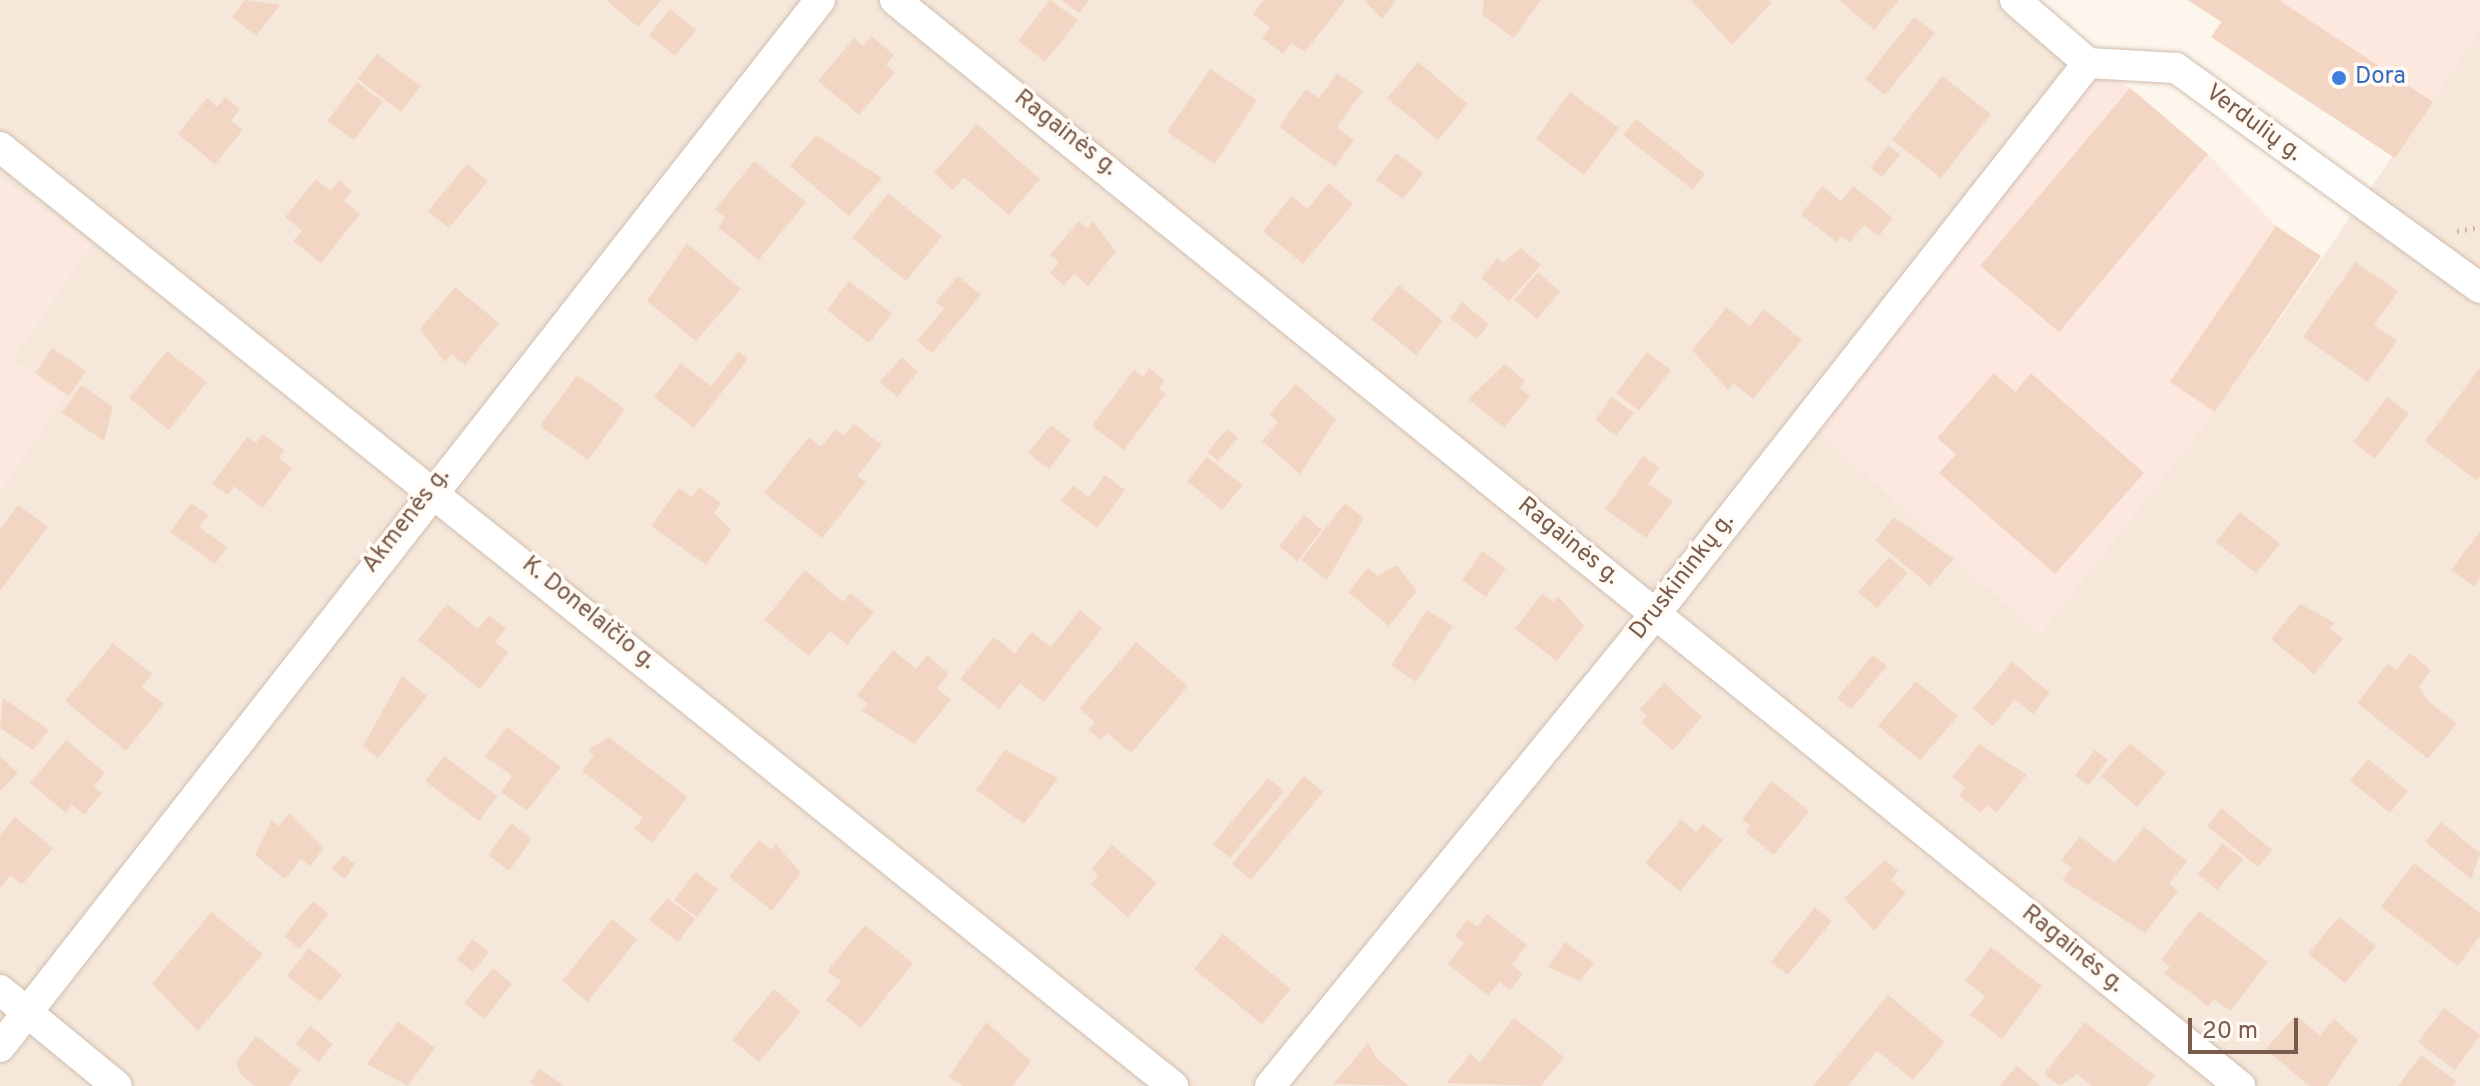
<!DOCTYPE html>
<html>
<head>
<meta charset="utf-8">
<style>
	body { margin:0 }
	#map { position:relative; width:2480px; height:1086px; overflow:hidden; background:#fdf6ec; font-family:Overpass,sans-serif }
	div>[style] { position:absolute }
	.residential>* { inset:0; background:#f5e8da }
	.commercial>* { inset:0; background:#fde8e0 }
	.building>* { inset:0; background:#f3d5c3 }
	.path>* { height:5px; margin-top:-2.5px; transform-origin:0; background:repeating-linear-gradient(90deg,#d9b8a5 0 2px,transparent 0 8px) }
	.roads { filter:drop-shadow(0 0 2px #d1beb0) drop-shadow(0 0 2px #d1beb0) }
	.street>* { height:30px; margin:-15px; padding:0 15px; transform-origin:15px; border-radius:15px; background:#fff }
	.dots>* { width:22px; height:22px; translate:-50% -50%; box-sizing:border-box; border:4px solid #fffaf3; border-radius:50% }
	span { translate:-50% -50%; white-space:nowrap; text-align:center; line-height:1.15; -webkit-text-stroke:7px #fffaf3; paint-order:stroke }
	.shop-label { font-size:24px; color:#366cbe }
	.left { translate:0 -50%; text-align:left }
	.street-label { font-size:24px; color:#7a5c4d }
	.scale { position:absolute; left:2188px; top:1018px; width:110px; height:36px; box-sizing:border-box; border:4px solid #7a5c4d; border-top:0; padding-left:10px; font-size:24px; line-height:28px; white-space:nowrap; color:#7a5c4d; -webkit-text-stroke:6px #fffaf3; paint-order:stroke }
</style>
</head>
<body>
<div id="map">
	<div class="residential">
		<div style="clip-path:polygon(0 0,2015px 0,2088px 63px,2215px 412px,2480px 30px,2480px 1086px,0 1086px,0 491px,64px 397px,11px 359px,91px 244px,0 178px)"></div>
	</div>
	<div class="commercial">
		<div style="clip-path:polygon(2187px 0,2480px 0,2480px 30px,2395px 158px,2211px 37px,2221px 21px)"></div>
		<div style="clip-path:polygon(2088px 63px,2130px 88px,2208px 154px,2276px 226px,2321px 256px,2215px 412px,2039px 636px,1805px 418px)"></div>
		<div style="clip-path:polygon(0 178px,91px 244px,11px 358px,65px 397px,0 491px)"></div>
	</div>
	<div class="building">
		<div style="clip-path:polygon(245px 0,280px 5px,256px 36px,232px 17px)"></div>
		<div style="clip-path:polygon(606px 0,661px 0,638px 27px)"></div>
		<div style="clip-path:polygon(1050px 0,1078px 20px,1045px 62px,1018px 41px)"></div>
		<div style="clip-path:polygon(1061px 0,1089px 0,1079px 13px)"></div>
		<div style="clip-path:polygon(1264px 0,1345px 0,1305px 52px,1291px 43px,1283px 54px,1262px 38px,1270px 27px,1253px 14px)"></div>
		<div style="clip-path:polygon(1364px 0,1396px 0,1382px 19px)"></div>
		<div style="clip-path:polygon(1484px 0,1541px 0,1514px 38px,1482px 15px)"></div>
		<div style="clip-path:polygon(1691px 0,1768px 0,1771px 3px,1732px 45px)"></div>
		<div style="clip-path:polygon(1839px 0,1899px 0,1874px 30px)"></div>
		<div style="clip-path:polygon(2187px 0,2279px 0,2433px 102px,2395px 158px,2211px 37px,2222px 22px)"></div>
		<div style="clip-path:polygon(670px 9px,696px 30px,675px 56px,649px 35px)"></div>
		<div style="clip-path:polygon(1914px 17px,1935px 33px,1885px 95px,1865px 79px)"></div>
		<div style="clip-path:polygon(871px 36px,894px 55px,886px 65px,895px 72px,859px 115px,818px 81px,854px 38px,863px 46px)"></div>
		<div style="clip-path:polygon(377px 54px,421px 86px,401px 112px,358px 79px)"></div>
		<div style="clip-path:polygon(1418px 62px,1468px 104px,1438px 140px,1387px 98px)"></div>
		<div style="clip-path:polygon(1210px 69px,1257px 100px,1215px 164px,1167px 132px)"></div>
		<div style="clip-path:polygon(1337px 73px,1363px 91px,1337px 127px,1354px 140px,1335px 167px,1279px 127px,1306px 89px,1319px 98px)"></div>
		<div style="clip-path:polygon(1942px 76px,1991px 114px,1941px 178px,1892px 140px)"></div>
		<div style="clip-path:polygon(357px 82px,383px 102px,354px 140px,327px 121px)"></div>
		<div style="clip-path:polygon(2130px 88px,2208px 154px,2059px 332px,1980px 266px)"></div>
		<div style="clip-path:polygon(1570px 92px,1619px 128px,1584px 175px,1536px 139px)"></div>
		<div style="clip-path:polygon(225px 97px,240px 109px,231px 121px,243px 130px,215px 164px,178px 134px,207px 98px,217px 107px)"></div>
		<div style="clip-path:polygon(1636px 119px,1705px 174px,1693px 190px,1623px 135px)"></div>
		<div style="clip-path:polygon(977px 124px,1040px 179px,1009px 215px,964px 177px,953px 190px,934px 173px)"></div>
		<div style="clip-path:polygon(816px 135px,882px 178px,849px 216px,790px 166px)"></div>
		<div style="clip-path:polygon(1889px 145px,1900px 155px,1882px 177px,1870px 168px)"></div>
		<div style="clip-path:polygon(1396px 153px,1423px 173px,1403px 199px,1376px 180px)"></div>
		<div style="clip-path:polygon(754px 161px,806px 202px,759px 260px,718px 227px,725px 218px,715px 209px)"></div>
		<div style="clip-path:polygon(467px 164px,488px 181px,449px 228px,428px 211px)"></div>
		<div style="clip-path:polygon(316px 179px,331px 191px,339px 180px,352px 191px,344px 201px,360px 214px,321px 263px,293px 241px,302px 231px,285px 217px)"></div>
		<div style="clip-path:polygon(1329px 183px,1353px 204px,1303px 264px,1263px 231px,1292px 196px,1307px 209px)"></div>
		<div style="clip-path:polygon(1822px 186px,1841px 201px,1853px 186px,1893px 218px,1879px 236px,1864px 225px,1850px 242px,1841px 236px,1837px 242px,1801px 215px)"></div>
		<div style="clip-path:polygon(888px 193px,942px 236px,906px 281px,852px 238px)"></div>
		<div style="clip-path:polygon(1079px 221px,1087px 228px,1093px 221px,1116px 252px,1088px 286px,1074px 274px,1064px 285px,1050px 273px,1059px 263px,1050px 255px)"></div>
		<div style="clip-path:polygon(2276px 226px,2321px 256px,2215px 412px,2170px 382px)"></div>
		<div style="clip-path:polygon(687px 243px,741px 289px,696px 341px,647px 301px)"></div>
		<div style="clip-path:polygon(1521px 248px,1541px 265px,1509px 301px,1481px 278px,1497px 258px,1502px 263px)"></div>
		<div style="clip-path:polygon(2355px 262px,2398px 291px,2374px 325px,2397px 341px,2368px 382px,2303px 337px)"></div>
		<div style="clip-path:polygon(1538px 272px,1560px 292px,1537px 319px,1514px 300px)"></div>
		<div style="clip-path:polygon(958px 276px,981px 295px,932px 353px,917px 341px,944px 309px,936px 302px)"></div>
		<div style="clip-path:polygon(849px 281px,892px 313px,869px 343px,827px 310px)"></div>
		<div style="clip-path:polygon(1399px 285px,1443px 321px,1416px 355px,1371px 319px)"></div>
		<div style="clip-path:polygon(455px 287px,499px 323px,465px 365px,451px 354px,445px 362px,420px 329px)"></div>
		<div style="clip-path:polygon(1462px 302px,1489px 324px,1477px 339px,1450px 318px)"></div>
		<div style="clip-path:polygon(1727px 307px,1750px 326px,1764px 309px,1802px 340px,1753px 399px,1733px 383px,1728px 390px,1692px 350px)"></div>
		<div style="clip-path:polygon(52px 348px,86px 371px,69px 396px,35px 373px)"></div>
		<div style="clip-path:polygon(167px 351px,207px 382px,169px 430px,129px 398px)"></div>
		<div style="clip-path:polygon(739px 351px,748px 359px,694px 428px,654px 397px,681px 363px,711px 386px)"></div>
		<div style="clip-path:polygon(1647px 352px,1671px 370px,1639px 411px,1616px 393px)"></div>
		<div style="clip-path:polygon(902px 357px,918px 372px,897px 397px,880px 382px)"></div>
		<div style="clip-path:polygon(1505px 364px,1525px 381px,1520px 388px,1530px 396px,1504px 428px,1468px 399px)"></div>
		<div style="clip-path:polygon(1149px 368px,1165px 380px,1159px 389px,1166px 394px,1124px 450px,1092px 426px,1134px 370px,1143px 377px)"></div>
		<div style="clip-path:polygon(2480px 368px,2480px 476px,2477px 481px,2425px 441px)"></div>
		<div style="clip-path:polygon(1994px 373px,2015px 392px,2031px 373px,2144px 473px,2055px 574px,1939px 473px,1956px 454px,1937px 438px)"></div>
		<div style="clip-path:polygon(577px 375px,625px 409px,588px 460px,540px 426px)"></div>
		<div style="clip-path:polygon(1296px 384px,1336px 419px,1300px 474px,1262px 441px,1278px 422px,1269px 414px)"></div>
		<div style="clip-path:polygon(81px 385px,113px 407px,104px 441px,62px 413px)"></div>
		<div style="clip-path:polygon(1612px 397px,1634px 413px,1616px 436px,1595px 420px)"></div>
		<div style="clip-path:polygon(2387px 397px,2409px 413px,2375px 459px,2353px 442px)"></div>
		<div style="clip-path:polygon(854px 424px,882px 445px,857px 476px,866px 482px,822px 538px,764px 493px,809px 437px,821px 447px,835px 429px,844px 436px)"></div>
		<div style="clip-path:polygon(1051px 425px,1071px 440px,1049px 469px,1028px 453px)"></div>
		<div style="clip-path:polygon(1227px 429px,1238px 438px,1218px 461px,1207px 452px)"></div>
		<div style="clip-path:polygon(262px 434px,285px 450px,279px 458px,292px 468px,263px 508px,234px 486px,228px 495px,212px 484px,247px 437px,256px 443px)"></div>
		<div style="clip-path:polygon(1643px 456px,1659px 468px,1648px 484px,1673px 501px,1646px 538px,1605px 509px)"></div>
		<div style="clip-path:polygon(1207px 457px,1243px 485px,1222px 510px,1187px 481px)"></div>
		<div style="clip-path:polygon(1105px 475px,1125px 490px,1097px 528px,1061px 501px,1073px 485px,1089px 497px)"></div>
		<div style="clip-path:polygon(699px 487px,721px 503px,714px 513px,731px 530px,706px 565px,651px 526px,679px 488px,692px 497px)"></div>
		<div style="clip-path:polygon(191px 503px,208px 515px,199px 527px,227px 547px,215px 564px,170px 532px)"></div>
		<div style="clip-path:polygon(1345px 503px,1364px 518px,1327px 580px,1301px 560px)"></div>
		<div style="clip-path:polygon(18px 505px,48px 527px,0 591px,0 530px)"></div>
		<div style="clip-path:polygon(2240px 512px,2280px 544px,2256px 573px,2216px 542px)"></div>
		<div style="clip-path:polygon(1304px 515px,1322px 530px,1297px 561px,1279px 546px)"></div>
		<div style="clip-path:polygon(1894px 517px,1954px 559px,1930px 586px,1875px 540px)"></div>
		<div style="clip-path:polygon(2480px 531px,2480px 578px,2474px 586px,2451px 570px)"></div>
		<div style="clip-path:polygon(1482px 551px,1506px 568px,1486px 597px,1462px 580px)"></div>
		<div style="clip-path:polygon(1889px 557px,1908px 573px,1877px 608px,1858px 592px)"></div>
		<div style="clip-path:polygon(1397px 565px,1417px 591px,1389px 626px,1348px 592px,1368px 568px,1378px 576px)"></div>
		<div style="clip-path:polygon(805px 570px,843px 602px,850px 593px,874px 612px,847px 645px,830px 631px,809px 656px,764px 620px)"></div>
		<div style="clip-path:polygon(1542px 594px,1553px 602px,1558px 596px,1584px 626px,1557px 661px,1515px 629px)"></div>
		<div style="clip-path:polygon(447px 604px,478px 629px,489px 615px,506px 628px,495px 642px,509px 652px,480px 689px,418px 640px)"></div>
		<div style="clip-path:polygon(2300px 604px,2335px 623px,2330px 629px,2343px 639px,2314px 674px,2271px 639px)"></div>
		<div style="clip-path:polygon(1080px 610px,1102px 628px,1044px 702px,1020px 683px,999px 709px,960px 679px,994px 637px,1015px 653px,1032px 632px,1051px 647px)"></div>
		<div style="clip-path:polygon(1427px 610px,1453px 626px,1416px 682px,1391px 665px)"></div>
		<div style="clip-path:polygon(1136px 642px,1188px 686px,1131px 753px,1107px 733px,1101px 740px,1088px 730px,1095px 722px,1079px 709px)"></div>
		<div style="clip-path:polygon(113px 643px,152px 674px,142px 687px,164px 704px,126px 751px,65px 701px)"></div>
		<div style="clip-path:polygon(893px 650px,916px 669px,927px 655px,949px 674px,937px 688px,951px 700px,914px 744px,862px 711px,868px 704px,857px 695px)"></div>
		<div style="clip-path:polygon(2410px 653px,2431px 670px,2419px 687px,2428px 701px,2457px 723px,2428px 759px,2357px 703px,2388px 663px,2396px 670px)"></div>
		<div style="clip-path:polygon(1873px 655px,1887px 666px,1851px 709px,1837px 698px)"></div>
		<div style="clip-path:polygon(2012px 662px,2050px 693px,2033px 714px,2015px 699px,1993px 726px,1973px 709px)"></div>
		<div style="clip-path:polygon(402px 676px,427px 696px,378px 758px,363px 746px)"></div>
		<div style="clip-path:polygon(1916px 681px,1958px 716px,1920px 760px,1878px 726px)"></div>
		<div style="clip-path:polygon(1664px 683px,1702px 717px,1673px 750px,1641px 722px,1647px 716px,1640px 709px)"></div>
		<div style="clip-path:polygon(3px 698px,49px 730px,33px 750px,0 728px)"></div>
		<div style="clip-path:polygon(507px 727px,561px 767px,527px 811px,501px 792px,512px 776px,485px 756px)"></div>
		<div style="clip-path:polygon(609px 737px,687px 797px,652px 843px,634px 829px,643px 818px,582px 771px,594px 755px,588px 750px)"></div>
		<div style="clip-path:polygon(66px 740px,105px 773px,94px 786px,102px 793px,84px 815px,72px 805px,66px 813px,30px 783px)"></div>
		<div style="clip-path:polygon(2130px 743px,2166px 773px,2137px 807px,2101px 776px)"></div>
		<div style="clip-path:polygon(1979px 744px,2027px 775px,1996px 813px,1987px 805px,1981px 813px,1959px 795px,1965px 787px,1952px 777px)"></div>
		<div style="clip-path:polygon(1005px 750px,1058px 778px,1024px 824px,976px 790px)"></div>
		<div style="clip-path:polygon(2095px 750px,2108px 760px,2088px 786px,2075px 775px)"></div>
		<div style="clip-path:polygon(0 756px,18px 773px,0 791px)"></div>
		<div style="clip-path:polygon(444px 756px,497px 796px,479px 821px,425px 781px)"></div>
		<div style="clip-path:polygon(2368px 759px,2408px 791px,2390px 813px,2350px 781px)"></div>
		<div style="clip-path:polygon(1304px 776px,1323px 792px,1251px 880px,1232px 864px)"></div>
		<div style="clip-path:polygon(1268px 778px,1284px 791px,1230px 858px,1213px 844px)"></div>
		<div style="clip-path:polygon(1772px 781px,1809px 811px,1774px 855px,1745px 832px,1750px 826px,1742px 819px)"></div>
		<div style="clip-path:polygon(2221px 808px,2272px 850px,2258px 867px,2207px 826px)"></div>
		<div style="clip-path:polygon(289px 813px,324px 848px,310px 866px,301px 859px,285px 879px,255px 855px,272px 820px,279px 826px)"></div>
		<div style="clip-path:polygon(15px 817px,53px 848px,22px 885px,10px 875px,0 888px,0 835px)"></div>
		<div style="clip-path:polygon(1681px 820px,1696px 832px,1703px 824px,1723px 840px,1680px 891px,1645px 863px)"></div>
		<div style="clip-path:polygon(2441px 822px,2480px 853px,2471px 879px,2425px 842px)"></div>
		<div style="clip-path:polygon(511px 823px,532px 839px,509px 871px,488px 855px)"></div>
		<div style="clip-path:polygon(2144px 827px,2187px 861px,2169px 884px,2178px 891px,2145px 933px,2062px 880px,2072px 868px,2061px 860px,2080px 836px,2115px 863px)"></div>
		<div style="clip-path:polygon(759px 840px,771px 850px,776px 844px,801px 873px,772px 911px,729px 877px)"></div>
		<div style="clip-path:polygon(2223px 843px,2243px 859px,2217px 890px,2198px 874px)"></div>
		<div style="clip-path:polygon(1112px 845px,1157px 883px,1128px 917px,1091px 885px,1098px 875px,1091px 869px)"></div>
		<div style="clip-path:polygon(343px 855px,355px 864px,345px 879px,332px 869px)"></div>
		<div style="clip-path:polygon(1885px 860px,1898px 871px,1891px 880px,1906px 893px,1874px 931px,1844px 898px)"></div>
		<div style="clip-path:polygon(2414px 863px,2480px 913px,2480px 936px,2458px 966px,2381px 907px)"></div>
		<div style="clip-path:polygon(696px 872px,718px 889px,697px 917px,674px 900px)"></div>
		<div style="clip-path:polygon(667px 898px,695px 919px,678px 942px,649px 920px)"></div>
		<div style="clip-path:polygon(313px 901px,329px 914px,299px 949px,284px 936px)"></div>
		<div style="clip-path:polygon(1815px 907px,1832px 921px,1788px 975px,1771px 962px)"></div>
		<div style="clip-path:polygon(2199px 911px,2268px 962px,2230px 1011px,2214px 999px,2208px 1006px,2164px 973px,2170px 967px,2161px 960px)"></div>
		<div style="clip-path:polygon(211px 912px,263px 954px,198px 1031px,152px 984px)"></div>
		<div style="clip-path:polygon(1487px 914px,1527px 945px,1512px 965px,1523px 974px,1510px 990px,1499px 982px,1488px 996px,1448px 964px,1464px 943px,1455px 936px,1468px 919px,1477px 927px)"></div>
		<div style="clip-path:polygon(2339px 917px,2376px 946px,2345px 983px,2308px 954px)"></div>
		<div style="clip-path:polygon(612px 919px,637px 939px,588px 1002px,562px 981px)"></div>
		<div style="clip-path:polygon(865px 925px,913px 963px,861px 1028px,826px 1000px,841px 981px,827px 971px)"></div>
		<div style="clip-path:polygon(1223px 934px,1291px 989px,1262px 1024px,1194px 969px)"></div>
		<div style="clip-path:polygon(472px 939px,489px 952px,473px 972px,457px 959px)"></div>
		<div style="clip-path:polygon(1565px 942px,1594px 963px,1580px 981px,1548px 967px)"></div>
		<div style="clip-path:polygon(1991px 947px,2042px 986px,2002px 1039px,1970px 1015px,1985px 996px,1965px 981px)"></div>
		<div style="clip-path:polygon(309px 948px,342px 975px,320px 1002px,287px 976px)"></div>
		<div style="clip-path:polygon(493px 968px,512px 984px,484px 1019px,464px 1003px)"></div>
		<div style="clip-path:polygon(774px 989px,801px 1012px,759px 1062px,732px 1040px)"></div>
		<div style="clip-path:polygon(1888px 995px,1945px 1042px,1913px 1080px,1877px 1051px,1848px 1086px,1813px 1086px)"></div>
		<div style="clip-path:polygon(2444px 1008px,2480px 1035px,2455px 1070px,2418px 1042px)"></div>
		<div style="clip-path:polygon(2296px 1015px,2320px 1036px,2334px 1019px,2358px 1040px,2327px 1086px,2309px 1086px,2266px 1049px)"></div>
		<div style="clip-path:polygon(1514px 1018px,1564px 1057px,1541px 1086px,1447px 1083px,1470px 1054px,1480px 1062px)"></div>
		<div style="clip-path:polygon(398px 1021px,435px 1048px,408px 1086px,367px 1064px)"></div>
		<div style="clip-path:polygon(986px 1022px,1031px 1061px,1013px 1086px,963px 1086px,949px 1077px)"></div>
		<div style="clip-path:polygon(2085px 1022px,2155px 1076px,2147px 1086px,2092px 1086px,2077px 1074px,2060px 1086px,2044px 1074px)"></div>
		<div style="clip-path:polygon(310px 1026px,333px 1044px,319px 1062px,296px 1044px)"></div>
		<div style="clip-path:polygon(256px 1036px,301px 1070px,289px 1086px,256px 1086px,241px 1075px,236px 1063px)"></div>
		<div style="clip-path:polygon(1368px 1043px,1378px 1060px,1409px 1086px,1333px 1084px)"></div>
		<div style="clip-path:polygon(2421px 1055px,2457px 1082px,2453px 1086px,2398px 1086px)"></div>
		<div style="clip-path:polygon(2017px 1066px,2041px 1086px,1999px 1086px)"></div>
		<div style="clip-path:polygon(540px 1069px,564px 1086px,535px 1086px,530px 1082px)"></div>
	</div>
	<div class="path">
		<div style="left:2457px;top:231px;width:23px;rotate:-10deg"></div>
	</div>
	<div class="roads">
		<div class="street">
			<div style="left:895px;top:0;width:1729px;rotate:38.92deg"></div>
			<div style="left:2015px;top:0;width:96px;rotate:40.8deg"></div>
			<div style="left:2088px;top:63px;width:88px;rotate:3.3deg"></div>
			<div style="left:2176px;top:68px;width:375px;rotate:35.9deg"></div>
			<div style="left:0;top:147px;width:1503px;rotate:38.68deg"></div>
			<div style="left:0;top:990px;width:151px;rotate:39.4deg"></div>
			<div style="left:0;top:1047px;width:1330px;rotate:-51.93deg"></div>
			<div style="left:1270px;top:1086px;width:611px;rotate:-50.78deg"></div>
			<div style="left:1656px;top:613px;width:699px;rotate:-51.85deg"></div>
		</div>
	</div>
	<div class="dots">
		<div style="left:2339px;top:78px;background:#3f7fe0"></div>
	</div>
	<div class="shop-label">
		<span class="left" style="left:2355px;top:78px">Dora</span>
	</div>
	<div class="street-label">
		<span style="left:2253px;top:124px;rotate:36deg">Verdulių g.</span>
		<span style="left:1065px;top:134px;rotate:38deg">Ragainės g.</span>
		<span style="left:407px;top:521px;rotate:-52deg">Akmenės g.</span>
		<span style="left:1568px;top:542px;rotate:39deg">Ragainės g.</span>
		<span style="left:1683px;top:577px;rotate:-52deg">Druskininkų g.</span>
		<span style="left:588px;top:614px;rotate:39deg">K. Donelaičio g.</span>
		<span style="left:2072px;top:950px;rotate:39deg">Ragainės g.</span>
	</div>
	<div class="scale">20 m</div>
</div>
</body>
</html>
